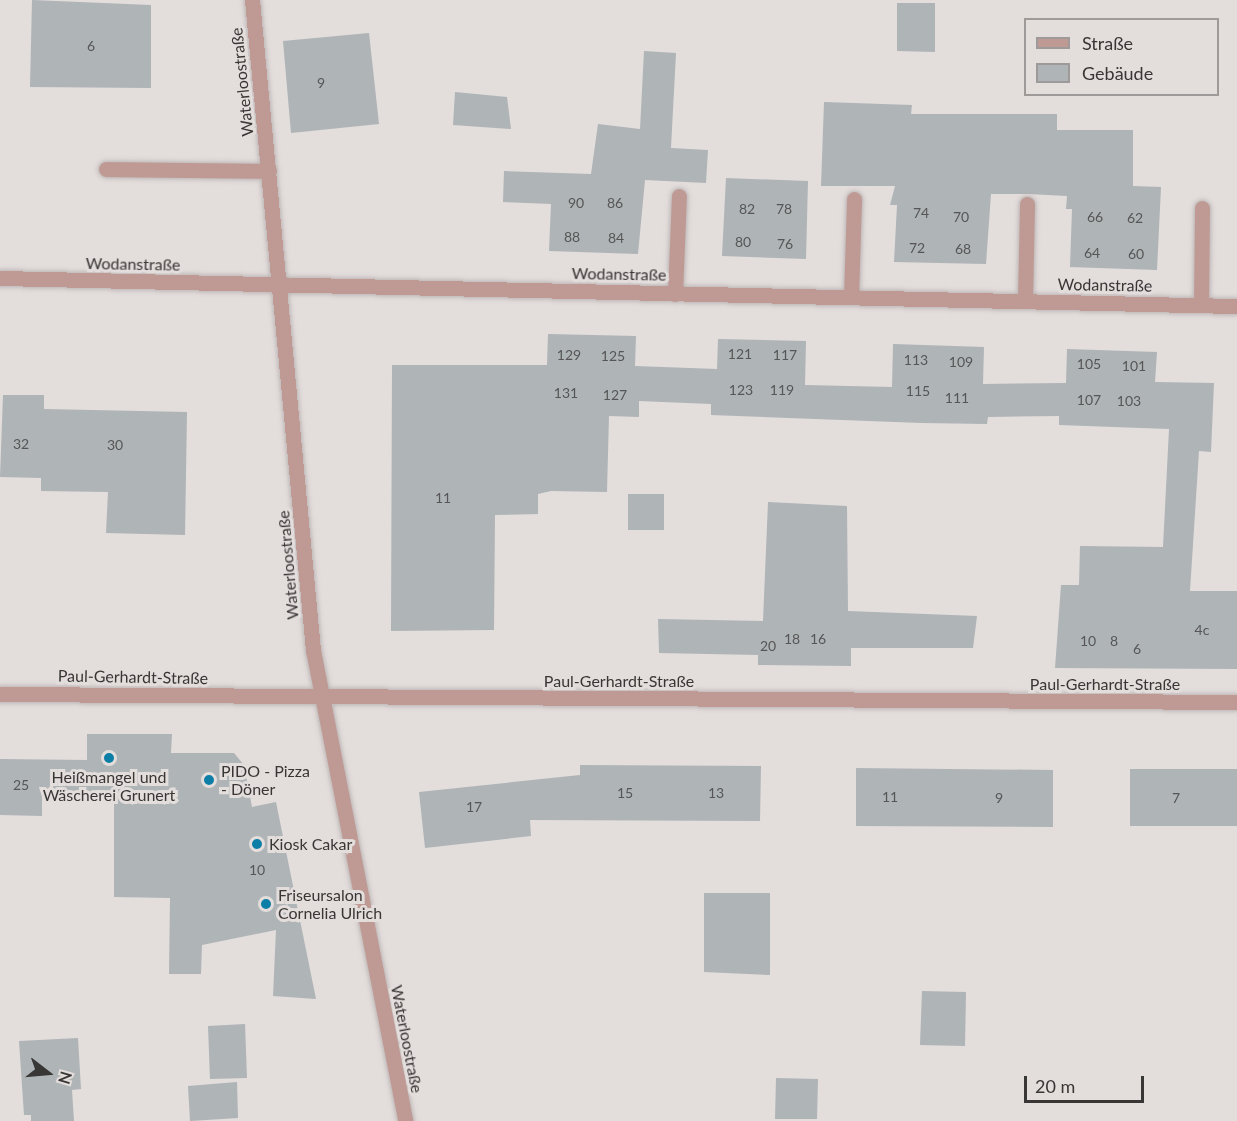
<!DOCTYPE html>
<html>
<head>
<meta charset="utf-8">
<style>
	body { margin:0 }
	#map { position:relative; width:1237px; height:1121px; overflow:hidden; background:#e3dddc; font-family:Lato,sans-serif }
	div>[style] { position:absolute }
	.building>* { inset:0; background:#afb4b7 }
	.roads { filter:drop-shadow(0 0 2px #beb8b7) drop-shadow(0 0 2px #beb8b7) }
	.minor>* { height:15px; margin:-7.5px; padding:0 7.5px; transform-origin:7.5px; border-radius:7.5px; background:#bf9a95 }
	.dots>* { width:16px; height:16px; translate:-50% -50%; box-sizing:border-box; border:3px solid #e3dddc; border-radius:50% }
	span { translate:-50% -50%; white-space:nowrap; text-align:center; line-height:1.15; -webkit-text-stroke:6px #e3dddc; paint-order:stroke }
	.number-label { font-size:14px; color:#565656 }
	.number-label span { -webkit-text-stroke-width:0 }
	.street-label { font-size:16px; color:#393636 }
	.poi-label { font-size:16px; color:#393636 }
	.left { translate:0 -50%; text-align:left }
	.legend { position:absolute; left:1024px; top:18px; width:195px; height:78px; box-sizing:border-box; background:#e3dddc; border:2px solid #9f9a9a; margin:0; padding:8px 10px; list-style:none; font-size:18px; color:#393636 }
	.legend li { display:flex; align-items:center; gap:12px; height:30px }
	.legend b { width:30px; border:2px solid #9f9a9a }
	.north { position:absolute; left:18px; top:1043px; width:60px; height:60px; -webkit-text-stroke:4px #e3dddc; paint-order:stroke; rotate:106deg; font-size:16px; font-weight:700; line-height:24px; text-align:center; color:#393636 }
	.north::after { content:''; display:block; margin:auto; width:21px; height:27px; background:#393636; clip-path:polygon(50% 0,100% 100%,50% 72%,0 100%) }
	.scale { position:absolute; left:1024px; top:1076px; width:120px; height:27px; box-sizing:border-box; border:3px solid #393636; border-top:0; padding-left:8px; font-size:18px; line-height:21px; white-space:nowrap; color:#393636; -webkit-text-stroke:4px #e3dddc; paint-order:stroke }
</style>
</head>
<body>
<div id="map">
	<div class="building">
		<div style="clip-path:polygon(32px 0,151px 5px,151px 88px,30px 87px)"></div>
		<div style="clip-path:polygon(897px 3px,935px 3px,935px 52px,897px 51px)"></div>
		<div style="clip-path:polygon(369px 33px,379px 124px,291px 133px,283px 41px)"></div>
		<div style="clip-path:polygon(644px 51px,676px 53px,671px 148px,708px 150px,706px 183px,645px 180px,638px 254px,549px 251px,551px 204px,503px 202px,504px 171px,591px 174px,598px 124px,640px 129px)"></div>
		<div style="clip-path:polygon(455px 92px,507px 97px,511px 129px,453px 125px)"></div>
		<div style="clip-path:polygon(824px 102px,912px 105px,911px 114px,1057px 114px,1057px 130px,1133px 130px,1133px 186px,1161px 187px,1157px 270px,1070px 267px,1072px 209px,1066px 209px,1067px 196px,1028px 194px,991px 194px,986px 264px,894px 262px,897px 205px,890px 205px,895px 186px,821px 186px)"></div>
		<div style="clip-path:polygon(726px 178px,808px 181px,806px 259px,722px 256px)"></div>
		<div style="clip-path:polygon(548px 334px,636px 336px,635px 366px,717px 369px,718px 339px,806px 341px,805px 385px,892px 387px,893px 344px,984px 347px,983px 384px,1066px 383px,1067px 349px,1157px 352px,1155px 382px,1214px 383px,1211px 452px,1199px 451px,1190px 591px,1237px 591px,1237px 669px,1055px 668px,1061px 585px,1079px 585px,1080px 546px,1163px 547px,1169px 429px,1059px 425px,1059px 416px,988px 417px,987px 424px,922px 423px,711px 415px,711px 404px,639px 401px,639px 417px,609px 416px,607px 492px,551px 491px,538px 494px,538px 514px,495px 515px,494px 630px,391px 631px,392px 365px,547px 365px)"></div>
		<div style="clip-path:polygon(3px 395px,44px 395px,44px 409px,187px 412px,185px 535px,106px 533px,108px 492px,41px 491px,41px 478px,0 477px)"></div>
		<div style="clip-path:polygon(628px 494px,664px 494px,664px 530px,628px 530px)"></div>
		<div style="clip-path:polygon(768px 502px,847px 506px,848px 611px,977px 616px,973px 648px,851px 648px,851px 666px,758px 665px,758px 655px,659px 653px,658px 619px,763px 621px)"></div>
		<div style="clip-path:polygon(87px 734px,172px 734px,171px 753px,234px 753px,244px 765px,252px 807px,276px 802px,316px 999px,273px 996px,276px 930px,202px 945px,201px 974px,169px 974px,170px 898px,114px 897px,114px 797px,42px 796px,42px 816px,0 815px,0 759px,87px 760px)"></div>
		<div style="clip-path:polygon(580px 765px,761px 766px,760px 821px,530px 820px,531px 836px,425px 848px,419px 792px,580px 775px)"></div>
		<div style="clip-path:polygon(856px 768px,1053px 770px,1053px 827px,856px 826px)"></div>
		<div style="clip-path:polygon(1130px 769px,1237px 769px,1237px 826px,1130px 826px)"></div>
		<div style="clip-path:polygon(704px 893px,770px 893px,770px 975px,704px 972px)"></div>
		<div style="clip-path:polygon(922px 991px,966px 992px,965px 1046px,920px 1045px)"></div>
		<div style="clip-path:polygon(245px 1024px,247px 1078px,210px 1079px,208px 1026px)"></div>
		<div style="clip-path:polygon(78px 1038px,81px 1089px,72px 1090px,74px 1121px,31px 1121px,31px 1115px,24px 1115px,19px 1041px)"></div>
		<div style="clip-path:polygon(776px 1078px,818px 1079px,817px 1119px,775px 1119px)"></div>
		<div style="clip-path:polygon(237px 1082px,238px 1118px,190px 1121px,188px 1086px)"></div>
	</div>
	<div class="roads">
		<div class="minor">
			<div style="left:252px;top:0;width:653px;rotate:84.64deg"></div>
			<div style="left:313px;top:650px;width:480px;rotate:78.9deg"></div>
			<div style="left:106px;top:169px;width:163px;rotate:0.7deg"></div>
			<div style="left:0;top:278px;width:1237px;rotate:1.3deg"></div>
			<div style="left:675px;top:294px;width:98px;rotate:-87.7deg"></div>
			<div style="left:851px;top:297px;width:98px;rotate:-88.2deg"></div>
			<div style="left:1025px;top:301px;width:97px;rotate:-88.8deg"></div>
			<div style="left:1201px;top:305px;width:97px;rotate:-89.4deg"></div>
			<div style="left:0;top:694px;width:1237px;rotate:0.37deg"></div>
		</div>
	</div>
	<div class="dots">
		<div style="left:109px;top:758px;background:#0d7fa7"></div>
		<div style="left:209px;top:780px;background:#0d7fa7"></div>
		<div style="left:257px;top:844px;background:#0d7fa7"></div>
		<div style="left:266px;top:904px;background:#0d7fa7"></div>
	</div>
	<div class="number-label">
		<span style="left:91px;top:46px">6</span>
		<span style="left:321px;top:83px">9</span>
		<span style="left:576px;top:203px">90</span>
		<span style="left:615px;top:203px">86</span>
		<span style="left:747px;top:209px">82</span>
		<span style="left:784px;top:209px">78</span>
		<span style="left:921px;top:213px">74</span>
		<span style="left:961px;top:217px">70</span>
		<span style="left:1095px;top:217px">66</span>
		<span style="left:1135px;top:218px">62</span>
		<span style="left:572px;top:237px">88</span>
		<span style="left:616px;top:238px">84</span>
		<span style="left:743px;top:242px">80</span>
		<span style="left:785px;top:244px">76</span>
		<span style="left:917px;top:248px">72</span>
		<span style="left:963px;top:249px">68</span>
		<span style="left:1092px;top:253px">64</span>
		<span style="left:1136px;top:254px">60</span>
		<span style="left:740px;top:354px">121</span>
		<span style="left:569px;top:355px">129</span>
		<span style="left:785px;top:355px">117</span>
		<span style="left:613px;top:356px">125</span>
		<span style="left:916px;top:360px">113</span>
		<span style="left:961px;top:362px">109</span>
		<span style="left:1089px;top:364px">105</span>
		<span style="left:1134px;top:366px">101</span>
		<span style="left:741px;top:390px">123</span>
		<span style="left:782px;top:390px">119</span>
		<span style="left:918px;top:391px">115</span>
		<span style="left:566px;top:393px">131</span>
		<span style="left:615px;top:395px">127</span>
		<span style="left:957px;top:398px">111</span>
		<span style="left:1089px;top:400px">107</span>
		<span style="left:1129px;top:401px">103</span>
		<span style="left:21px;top:444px">32</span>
		<span style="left:115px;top:445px">30</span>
		<span style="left:443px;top:498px">11</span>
		<span style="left:1202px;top:630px">4c</span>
		<span style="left:792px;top:639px">18</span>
		<span style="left:818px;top:639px">16</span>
		<span style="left:1088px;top:641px">10</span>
		<span style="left:1114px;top:641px">8</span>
		<span style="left:768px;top:646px">20</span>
		<span style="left:1137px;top:649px">6</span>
		<span style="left:21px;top:785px">25</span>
		<span style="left:625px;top:793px">15</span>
		<span style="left:716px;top:793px">13</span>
		<span style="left:890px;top:797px">11</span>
		<span style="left:999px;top:798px">9</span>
		<span style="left:1176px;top:798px">7</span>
		<span style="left:474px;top:807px">17</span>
		<span style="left:257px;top:870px">10</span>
	</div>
	<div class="street-label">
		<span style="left:242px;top:82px;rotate:-96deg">Waterloostraße</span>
		<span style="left:133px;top:264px;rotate:1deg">Wodanstraße</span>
		<span style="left:619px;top:274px;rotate:1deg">Wodanstraße</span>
		<span style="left:1105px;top:285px;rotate:1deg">Wodanstraße</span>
		<span style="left:288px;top:565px;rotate:-95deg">Waterloostraße</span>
		<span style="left:133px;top:677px;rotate:1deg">Paul-Gerhardt-Straße</span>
		<span style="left:619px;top:681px">Paul-Gerhardt-Straße</span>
		<span style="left:1105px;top:684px">Paul-Gerhardt-Straße</span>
		<span style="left:407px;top:1039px;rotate:79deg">Waterloostraße</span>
	</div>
	<div class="poi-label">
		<span class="left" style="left:221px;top:780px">PIDO - Pizza<br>- Döner</span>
		<span style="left:109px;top:786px">Heißmangel und<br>Wäscherei Grunert</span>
		<span class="left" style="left:269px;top:844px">Kiosk Cakar</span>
		<span class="left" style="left:278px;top:904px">Friseursalon<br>Cornelia Ulrich</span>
	</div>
	<ul class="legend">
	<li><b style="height:8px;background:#bf9a95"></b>Straße</li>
	<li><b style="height:16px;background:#afb4b7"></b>Gebäude</li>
	</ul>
	<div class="north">N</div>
	<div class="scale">20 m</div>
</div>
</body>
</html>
